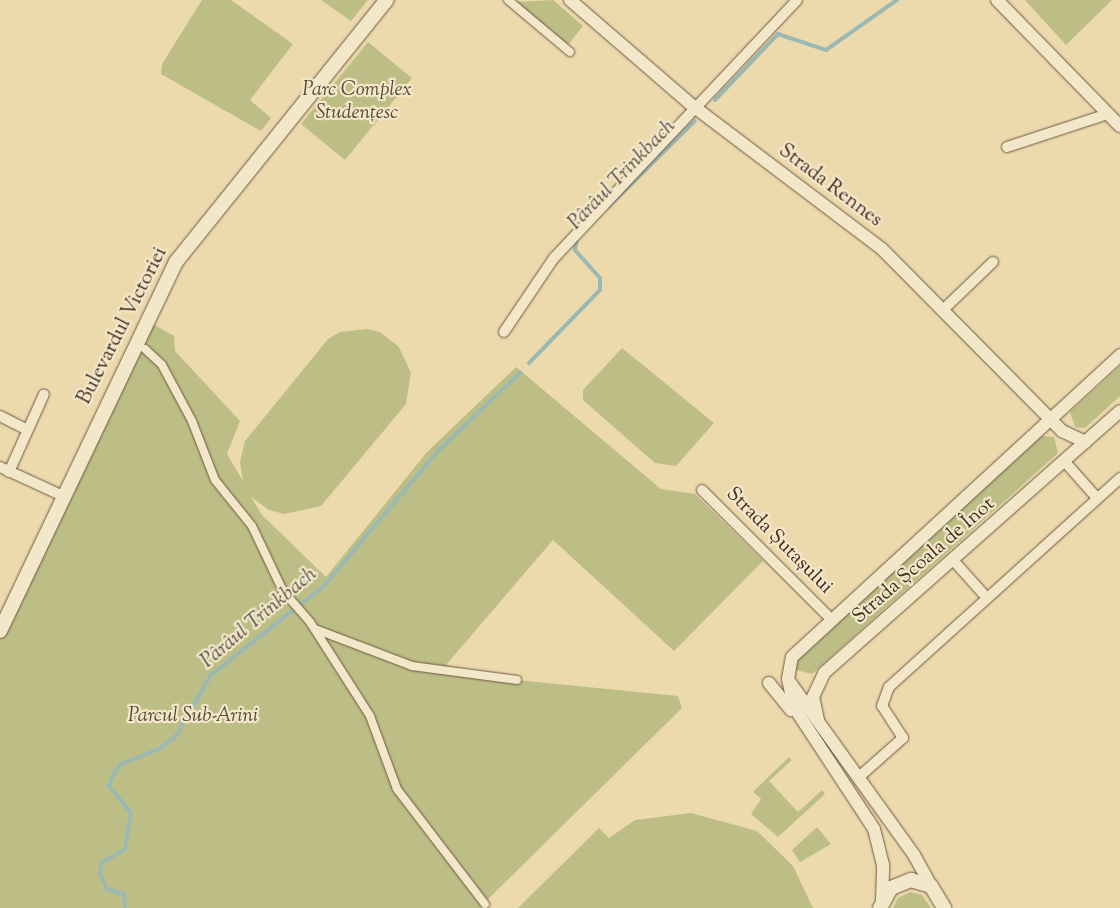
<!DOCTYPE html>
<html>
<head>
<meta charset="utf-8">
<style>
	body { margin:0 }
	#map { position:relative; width:1120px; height:908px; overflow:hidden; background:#eddaac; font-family:"Sorts Mill Goudy",serif }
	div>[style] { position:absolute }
	.green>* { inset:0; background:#bdbe86 }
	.stream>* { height:4px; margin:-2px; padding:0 2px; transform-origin:2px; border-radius:2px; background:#9bb9b3 }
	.roads { filter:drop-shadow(0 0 1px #6d5844) drop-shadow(0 0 1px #6d5844) }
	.pedestrian>* { height:8px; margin:-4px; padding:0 4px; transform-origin:4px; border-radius:4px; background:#f3e7c9 }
	.minor>* { height:10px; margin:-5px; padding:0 5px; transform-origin:5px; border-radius:5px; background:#f3e7c9 }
	.tertiary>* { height:12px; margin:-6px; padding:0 6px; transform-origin:6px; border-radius:6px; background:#f3e7c9 }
	.secondary>* { height:14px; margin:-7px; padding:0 7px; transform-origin:7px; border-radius:7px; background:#f3e7c9 }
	span { translate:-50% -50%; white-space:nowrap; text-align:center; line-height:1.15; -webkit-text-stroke:4.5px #f3e7c9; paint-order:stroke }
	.park-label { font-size:20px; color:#5b4935; font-style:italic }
	.street-label { font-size:20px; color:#422c21 }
	.water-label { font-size:21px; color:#584f46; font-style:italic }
</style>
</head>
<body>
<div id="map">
	<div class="green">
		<div style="clip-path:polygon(202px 0,231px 0,293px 44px,250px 100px,271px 118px,261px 131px,161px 74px,162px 64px)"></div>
		<div style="clip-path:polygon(321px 0,368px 0,351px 21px)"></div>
		<div style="clip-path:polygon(553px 0,583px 26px,568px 45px,516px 2px)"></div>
		<div style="clip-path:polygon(1025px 0,1112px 0,1066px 45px)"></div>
		<div style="clip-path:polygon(368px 42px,412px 78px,345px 160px,301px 124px)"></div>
		<div style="clip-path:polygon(146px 320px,174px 336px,175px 351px,240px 421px,227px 454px,243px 481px,240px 462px,245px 441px,328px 339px,340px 332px,367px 329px,380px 332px,399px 347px,411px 373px,406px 404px,321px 506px,284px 514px,269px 510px,251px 497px,262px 515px,326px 577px,427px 452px,516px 367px,661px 489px,695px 494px,763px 561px,674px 651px,553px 540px,446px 665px,517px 680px,678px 696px,682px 708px,479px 908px,0 908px,0 631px)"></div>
		<div style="clip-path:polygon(622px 348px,714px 423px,676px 466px,655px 463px,583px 400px,583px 390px)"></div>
		<div style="clip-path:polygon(1120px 366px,1120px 396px,1085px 428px,1075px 427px,1070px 412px)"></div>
		<div style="clip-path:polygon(1041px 436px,1054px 437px,1058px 453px,812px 674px,796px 670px,795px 658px)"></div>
		<div style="clip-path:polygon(789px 757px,792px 760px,769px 781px,798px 812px,822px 790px,825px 794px,778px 837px,751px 814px,761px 799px,753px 792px)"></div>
		<div style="clip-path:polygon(691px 813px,757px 831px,793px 866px,813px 908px,518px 908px,599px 828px,609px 838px,635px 820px)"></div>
		<div style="clip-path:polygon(817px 827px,831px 844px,800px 862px,792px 850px)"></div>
		<div style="clip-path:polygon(910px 892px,922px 895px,931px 908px,893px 908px,898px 898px)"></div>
	</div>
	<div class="stream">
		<div style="left:715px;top:100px;width:91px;rotate:-46.3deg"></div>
		<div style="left:778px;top:34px;width:51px;rotate:18.4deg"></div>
		<div style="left:826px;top:50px;width:87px;rotate:-35.2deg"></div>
		<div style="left:608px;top:207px;width:122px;rotate:-44.7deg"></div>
		<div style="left:529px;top:363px;width:102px;rotate:-45.8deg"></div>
		<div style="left:600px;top:290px;width:12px;rotate:-90deg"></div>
		<div style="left:600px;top:278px;width:38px;rotate:-132deg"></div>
		<div style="left:575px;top:250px;width:11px;rotate:-80deg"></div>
		<div style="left:125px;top:908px;width:14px;rotate:-94deg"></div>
		<div style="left:124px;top:894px;width:18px;rotate:-164deg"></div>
		<div style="left:107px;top:889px;width:17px;rotate:-114deg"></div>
		<div style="left:100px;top:873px;width:11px;rotate:-80deg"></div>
		<div style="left:102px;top:862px;width:26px;rotate:-29deg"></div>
		<div style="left:125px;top:849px;width:36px;rotate:-81deg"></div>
		<div style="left:131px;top:813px;width:35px;rotate:-129deg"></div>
		<div style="left:109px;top:786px;width:12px;rotate:-70deg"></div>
		<div style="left:113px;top:775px;width:14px;rotate:-54deg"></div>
		<div style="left:121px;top:764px;width:41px;rotate:-21.5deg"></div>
		<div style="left:159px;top:749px;width:21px;rotate:-37deg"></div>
		<div style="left:176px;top:736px;width:70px;rotate:-60.2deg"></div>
		<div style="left:211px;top:675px;width:142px;rotate:-38.2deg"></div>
		<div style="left:323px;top:587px;width:177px;rotate:-49.8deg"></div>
		<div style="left:437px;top:452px;width:115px;rotate:-43.6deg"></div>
	</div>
	<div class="roads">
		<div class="pedestrian">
			<div style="left:508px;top:0;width:81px;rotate:40deg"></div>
			<div style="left:145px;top:349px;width:23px;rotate:43deg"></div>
			<div style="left:162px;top:365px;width:64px;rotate:61.8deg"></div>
			<div style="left:192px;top:421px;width:63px;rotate:68.7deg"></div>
			<div style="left:215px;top:480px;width:59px;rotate:51.2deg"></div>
			<div style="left:252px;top:526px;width:72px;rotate:64.5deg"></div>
			<div style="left:283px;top:591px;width:41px;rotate:48.9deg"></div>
			<div style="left:310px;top:622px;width:112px;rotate:57.4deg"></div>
			<div style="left:370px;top:716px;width:78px;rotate:69.7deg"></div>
			<div style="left:397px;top:789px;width:145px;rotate:52.6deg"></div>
			<div style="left:315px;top:629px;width:104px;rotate:20.9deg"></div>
			<div style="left:412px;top:666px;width:106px;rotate:7.6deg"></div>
		</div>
		<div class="minor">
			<div style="left:1007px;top:147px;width:106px;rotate:-18.1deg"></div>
			<div style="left:944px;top:309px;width:68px;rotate:-43.8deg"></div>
			<div style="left:504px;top:332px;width:89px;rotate:-56deg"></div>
			<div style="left:554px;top:258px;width:354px;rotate:-46.7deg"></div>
			<div style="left:0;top:416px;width:31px;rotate:27deg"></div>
			<div style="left:1065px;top:462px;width:48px;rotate:48.4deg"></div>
			<div style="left:0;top:467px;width:69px;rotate:24.7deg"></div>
			<div style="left:9px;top:472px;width:85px;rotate:-65.8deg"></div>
			<div style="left:702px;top:490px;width:181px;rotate:45deg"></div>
			<div style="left:953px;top:560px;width:51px;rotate:48.2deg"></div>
			<div style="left:859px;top:777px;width:59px;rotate:-41.6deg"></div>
			<div style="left:903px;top:738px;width:38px;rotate:-123deg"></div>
			<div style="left:882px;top:706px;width:20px;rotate:-70deg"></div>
			<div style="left:889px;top:687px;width:312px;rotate:-42.1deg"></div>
		</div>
		<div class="tertiary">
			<div style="left:570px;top:0;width:162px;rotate:40.8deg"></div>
			<div style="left:693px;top:106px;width:237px;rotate:37.1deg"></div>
			<div style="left:882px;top:249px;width:256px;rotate:45.3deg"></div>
			<div style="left:1062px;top:431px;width:26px;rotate:25deg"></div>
			<div style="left:997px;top:0;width:176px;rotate:45.7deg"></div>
			<div style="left:789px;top:681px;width:214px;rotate:54.3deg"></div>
			<div style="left:914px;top:855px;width:35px;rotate:61deg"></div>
			<div style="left:769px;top:683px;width:35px;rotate:51deg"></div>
			<div style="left:818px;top:720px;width:24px;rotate:-102deg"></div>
			<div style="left:813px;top:697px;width:26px;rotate:-65deg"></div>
			<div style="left:824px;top:673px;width:395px;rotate:-41.5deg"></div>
			<div style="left:882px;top:900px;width:35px;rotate:-88deg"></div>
			<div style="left:883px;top:865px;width:37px;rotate:-104deg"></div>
			<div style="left:874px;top:829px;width:146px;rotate:-123.3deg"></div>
			<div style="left:794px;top:707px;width:29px;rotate:-102deg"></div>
			<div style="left:788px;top:679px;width:22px;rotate:-80deg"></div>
			<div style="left:792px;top:657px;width:446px;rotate:-42.6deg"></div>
		</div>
		<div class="secondary">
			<div style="left:0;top:631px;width:409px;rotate:-64.5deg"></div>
			<div style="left:176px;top:262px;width:336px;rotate:-51.2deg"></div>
			<div style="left:880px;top:908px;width:23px;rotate:-61deg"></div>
			<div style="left:891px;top:888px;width:22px;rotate:-22deg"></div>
			<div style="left:911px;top:880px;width:21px;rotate:17deg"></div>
			<div style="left:931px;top:886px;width:26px;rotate:59deg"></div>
		</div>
	</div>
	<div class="park-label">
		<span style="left:357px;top:102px">Parc Complex<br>Studențesc</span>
		<span style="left:193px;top:716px">Parcul Sub-Arini</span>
	</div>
	<div class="street-label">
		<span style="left:830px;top:186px;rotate:37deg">Strada Rennes</span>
		<span style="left:123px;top:326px;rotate:-63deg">Bulevardul Victoriei</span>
		<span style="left:779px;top:541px;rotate:45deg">Strada Șutașului</span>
		<span style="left:924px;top:561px;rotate:-41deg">Strada Școala de Înot</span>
	</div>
	<div class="water-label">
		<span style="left:622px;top:175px;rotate:-46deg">Pârâul Trinkbach</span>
		<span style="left:259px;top:618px;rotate:-40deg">Pârâul Trinkbach</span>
	</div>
</div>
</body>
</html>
